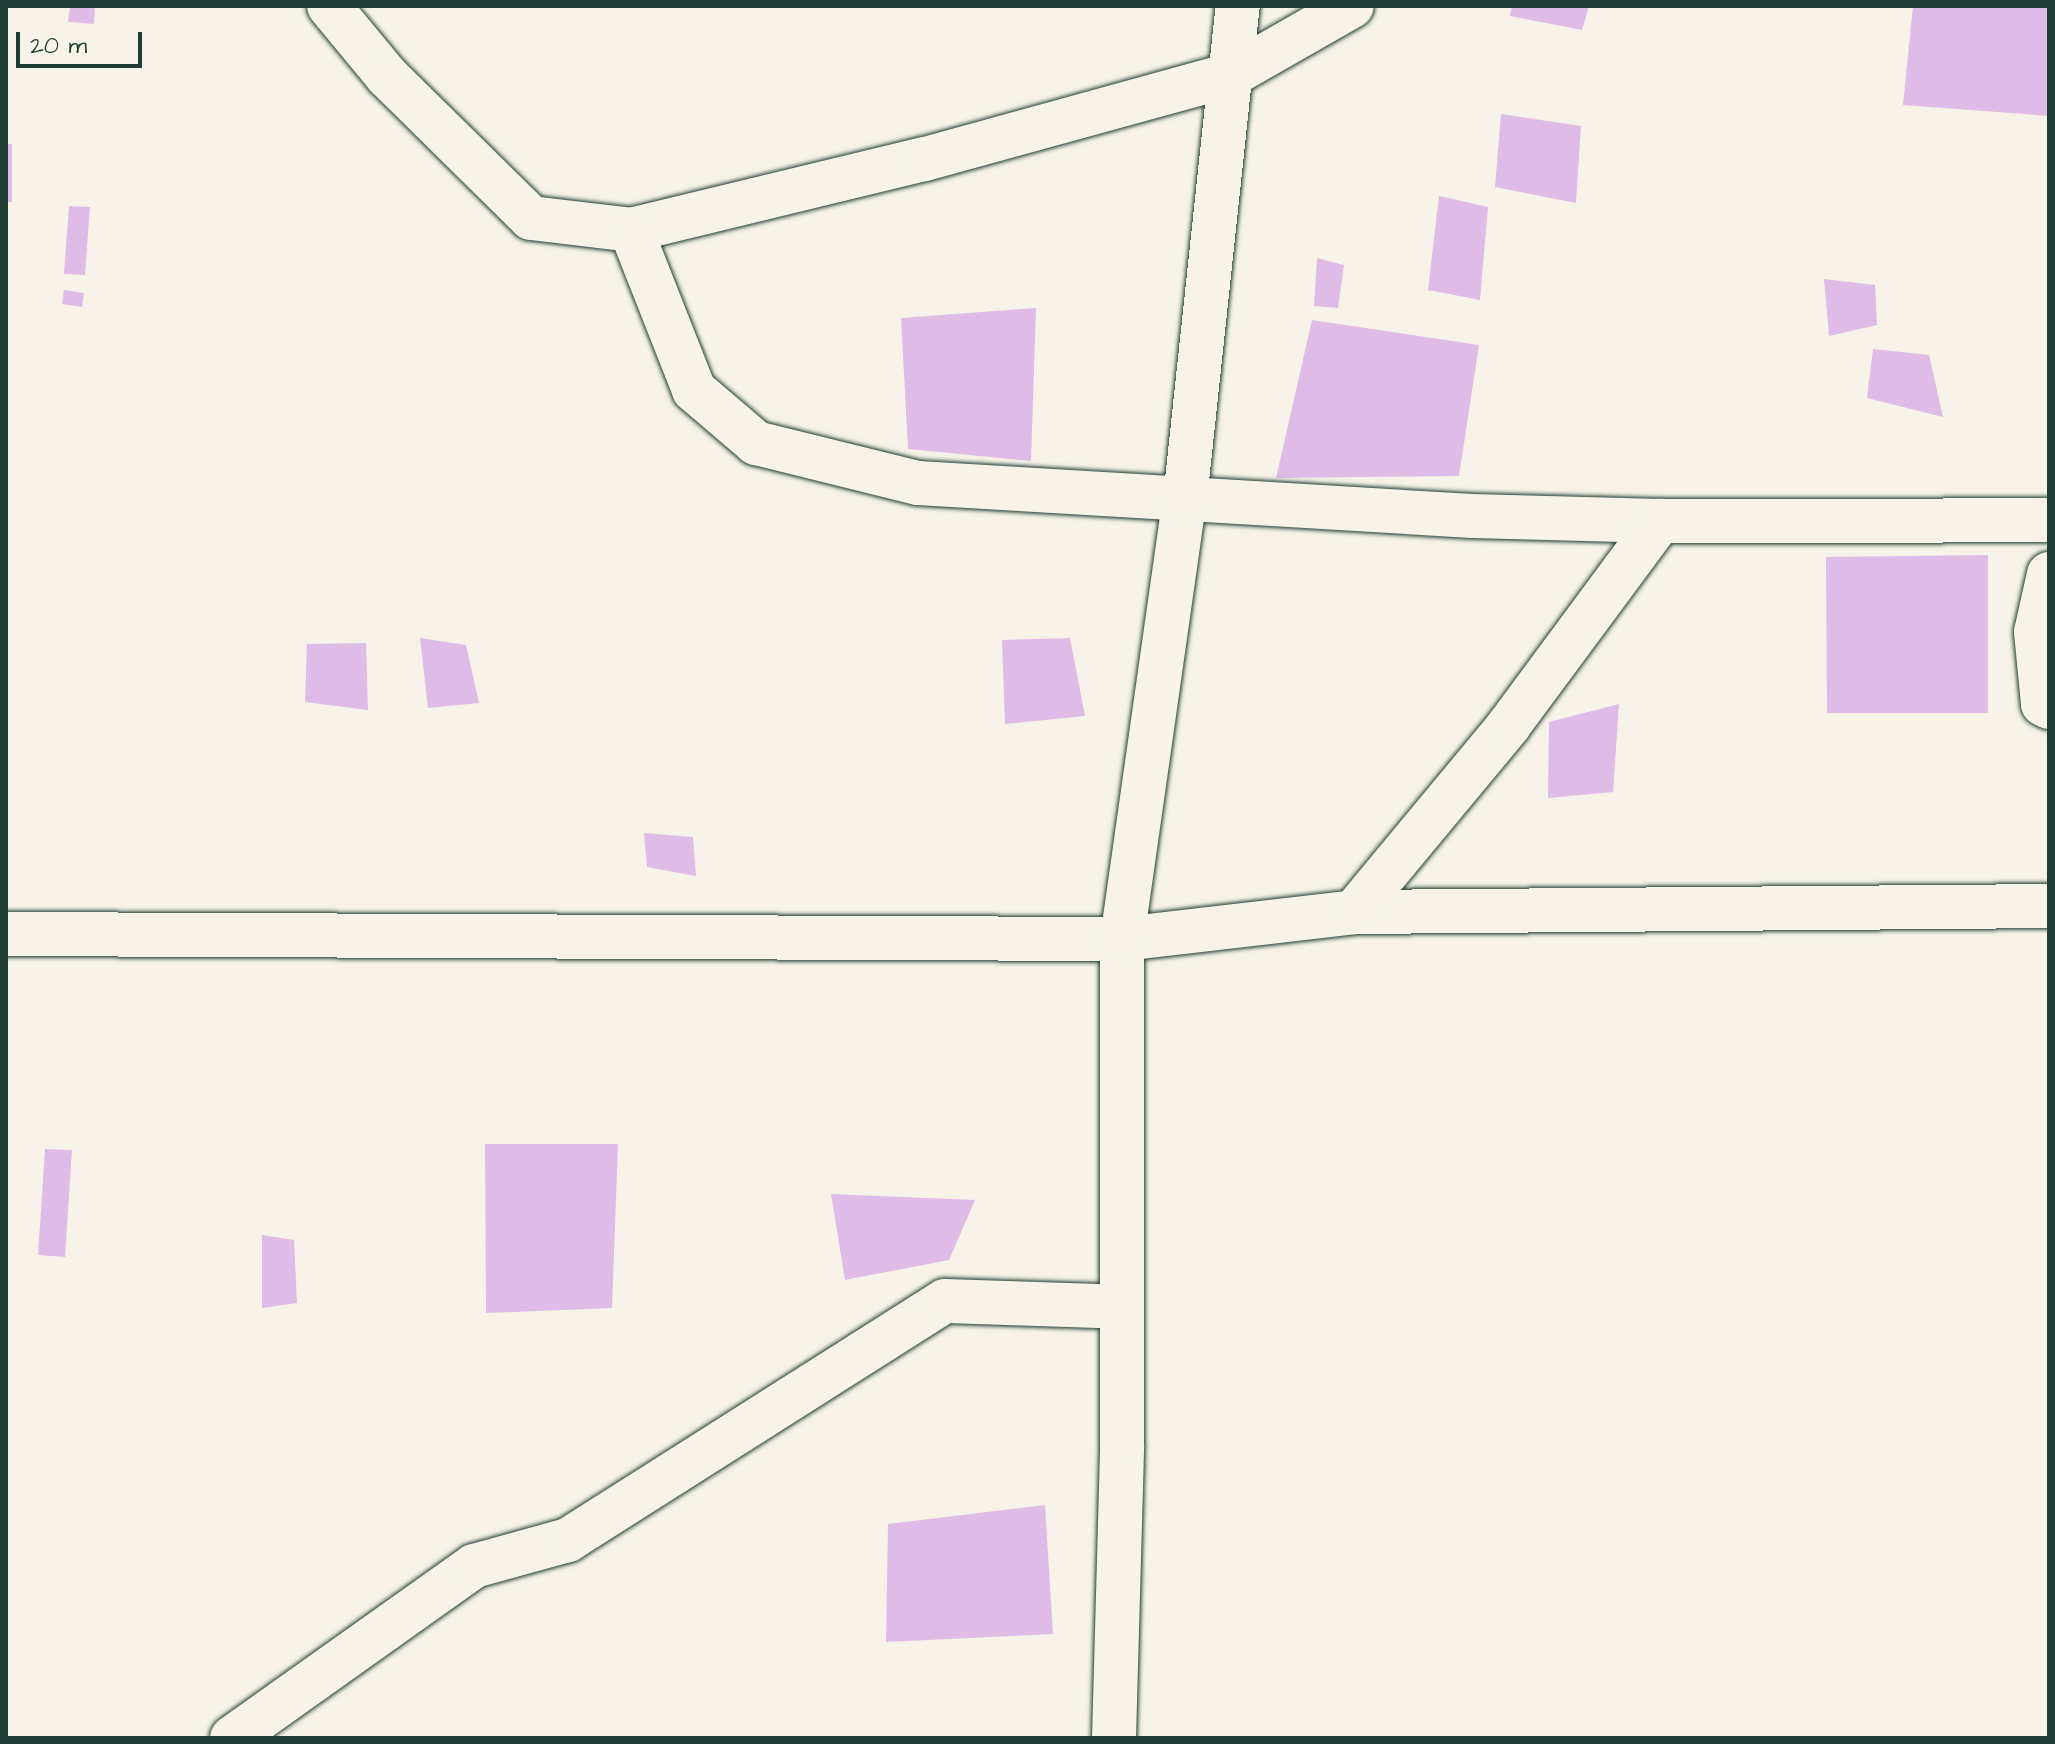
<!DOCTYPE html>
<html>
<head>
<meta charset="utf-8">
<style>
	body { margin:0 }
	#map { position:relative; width:2055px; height:1744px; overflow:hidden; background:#f7f3e8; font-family:"Architects Daughter",sans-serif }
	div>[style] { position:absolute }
	.building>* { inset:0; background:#dfbce7 }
	.roads { filter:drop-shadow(0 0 2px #1f3d34) drop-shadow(0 0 2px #1f3d34) }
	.street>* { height:44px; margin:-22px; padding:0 22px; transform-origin:22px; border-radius:22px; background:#f7f3e8 }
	span { translate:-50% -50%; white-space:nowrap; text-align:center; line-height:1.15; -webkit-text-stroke:6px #f7f3e8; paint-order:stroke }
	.frame { position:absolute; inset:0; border:8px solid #1f3d34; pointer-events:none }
	.scale { position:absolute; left:16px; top:32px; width:126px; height:36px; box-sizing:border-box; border:4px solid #1f3d34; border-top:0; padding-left:10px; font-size:24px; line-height:28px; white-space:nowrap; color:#1f3d34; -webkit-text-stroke:6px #f7f3e8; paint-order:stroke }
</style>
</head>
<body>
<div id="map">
	<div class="building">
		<div style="clip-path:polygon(70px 6px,95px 6px,94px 24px,68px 22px)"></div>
		<div style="clip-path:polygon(1512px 6px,1589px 6px,1582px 30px,1510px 16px)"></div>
		<div style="clip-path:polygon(1913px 6px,2049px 6px,2049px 116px,1903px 105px)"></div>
		<div style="clip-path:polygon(1501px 114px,1581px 126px,1576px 203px,1495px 187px)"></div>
		<div style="clip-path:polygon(6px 144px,12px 144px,12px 202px,6px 202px)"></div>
		<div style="clip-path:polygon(1439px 196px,1488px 207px,1480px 300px,1428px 290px)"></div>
		<div style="clip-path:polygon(69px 206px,90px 207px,85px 275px,64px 274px)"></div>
		<div style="clip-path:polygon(1317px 258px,1344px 265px,1338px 308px,1314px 306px)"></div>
		<div style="clip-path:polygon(1824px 279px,1875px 285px,1877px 325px,1829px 336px)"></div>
		<div style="clip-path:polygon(64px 290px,84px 293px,82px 307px,62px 304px)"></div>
		<div style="clip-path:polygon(1036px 308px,1031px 461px,908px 449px,901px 318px)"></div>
		<div style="clip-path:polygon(1312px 320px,1479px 345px,1459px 476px,1276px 478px)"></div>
		<div style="clip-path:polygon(1873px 349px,1929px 355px,1943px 417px,1867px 398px)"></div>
		<div style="clip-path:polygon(1988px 555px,1988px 713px,1827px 713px,1826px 557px)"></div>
		<div style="clip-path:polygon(420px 638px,466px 645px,479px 703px,428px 708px)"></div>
		<div style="clip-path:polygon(1070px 638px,1085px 716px,1005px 724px,1002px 640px)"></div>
		<div style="clip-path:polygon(366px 643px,368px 710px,305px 702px,307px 644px)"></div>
		<div style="clip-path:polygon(1619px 704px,1613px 792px,1548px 798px,1549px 722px)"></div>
		<div style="clip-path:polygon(644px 833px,693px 837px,696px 876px,647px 867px)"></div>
		<div style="clip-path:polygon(485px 1144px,618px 1144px,612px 1308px,486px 1313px)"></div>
		<div style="clip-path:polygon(45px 1149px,72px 1150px,65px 1257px,38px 1255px)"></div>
		<div style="clip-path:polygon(831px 1194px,975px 1200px,949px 1260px,845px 1280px)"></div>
		<div style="clip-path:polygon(262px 1235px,294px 1240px,297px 1303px,262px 1308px)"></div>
		<div style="clip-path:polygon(1045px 1505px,1053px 1634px,886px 1642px,888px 1524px)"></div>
	</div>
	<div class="roads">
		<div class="street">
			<div style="left:329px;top:6px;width:91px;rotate:50.4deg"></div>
			<div style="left:387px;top:76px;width:202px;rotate:44.6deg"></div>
			<div style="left:531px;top:218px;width:101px;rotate:6.8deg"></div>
			<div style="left:631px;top:230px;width:302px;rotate:-13.6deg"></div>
			<div style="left:925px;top:159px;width:317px;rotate:-15.4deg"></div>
			<div style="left:1231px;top:75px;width:139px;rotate:-29.7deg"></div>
			<div style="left:631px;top:230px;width:172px;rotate:68.5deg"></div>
			<div style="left:694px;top:390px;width:82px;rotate:40.5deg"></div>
			<div style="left:756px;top:443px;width:167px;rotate:13.9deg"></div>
			<div style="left:918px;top:483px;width:555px;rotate:3.41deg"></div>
			<div style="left:1472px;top:516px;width:188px;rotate:1.5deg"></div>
			<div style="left:2049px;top:574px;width:59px;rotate:102.6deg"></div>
			<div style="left:2036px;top:632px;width:72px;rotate:84.4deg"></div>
			<div style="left:2043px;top:704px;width:7px;rotate:27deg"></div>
			<div style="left:1354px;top:912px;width:695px;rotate:-0.49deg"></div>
			<div style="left:6px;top:934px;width:1116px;rotate:0.26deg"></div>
			<div style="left:1122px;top:939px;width:234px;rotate:-6.6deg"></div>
			<div style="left:1354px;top:912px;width:243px;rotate:-50.3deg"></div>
			<div style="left:1509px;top:725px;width:254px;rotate:-53.5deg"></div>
			<div style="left:1660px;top:521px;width:389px;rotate:-0.1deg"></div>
			<div style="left:232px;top:1738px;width:297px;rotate:-35.4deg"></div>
			<div style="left:474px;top:1566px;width:98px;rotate:-15.5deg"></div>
			<div style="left:568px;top:1540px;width:446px;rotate:-32.4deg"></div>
			<div style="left:945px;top:1301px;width:177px;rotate:1.9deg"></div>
			<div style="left:1114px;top:1738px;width:293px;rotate:-88.4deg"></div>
			<div style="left:1122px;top:1445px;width:506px;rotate:-90deg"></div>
			<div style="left:1122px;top:939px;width:444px;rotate:-81.9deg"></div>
			<div style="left:1185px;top:499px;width:496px;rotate:-83.9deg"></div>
		</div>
	</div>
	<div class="frame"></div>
	<div class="scale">20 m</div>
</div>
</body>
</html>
